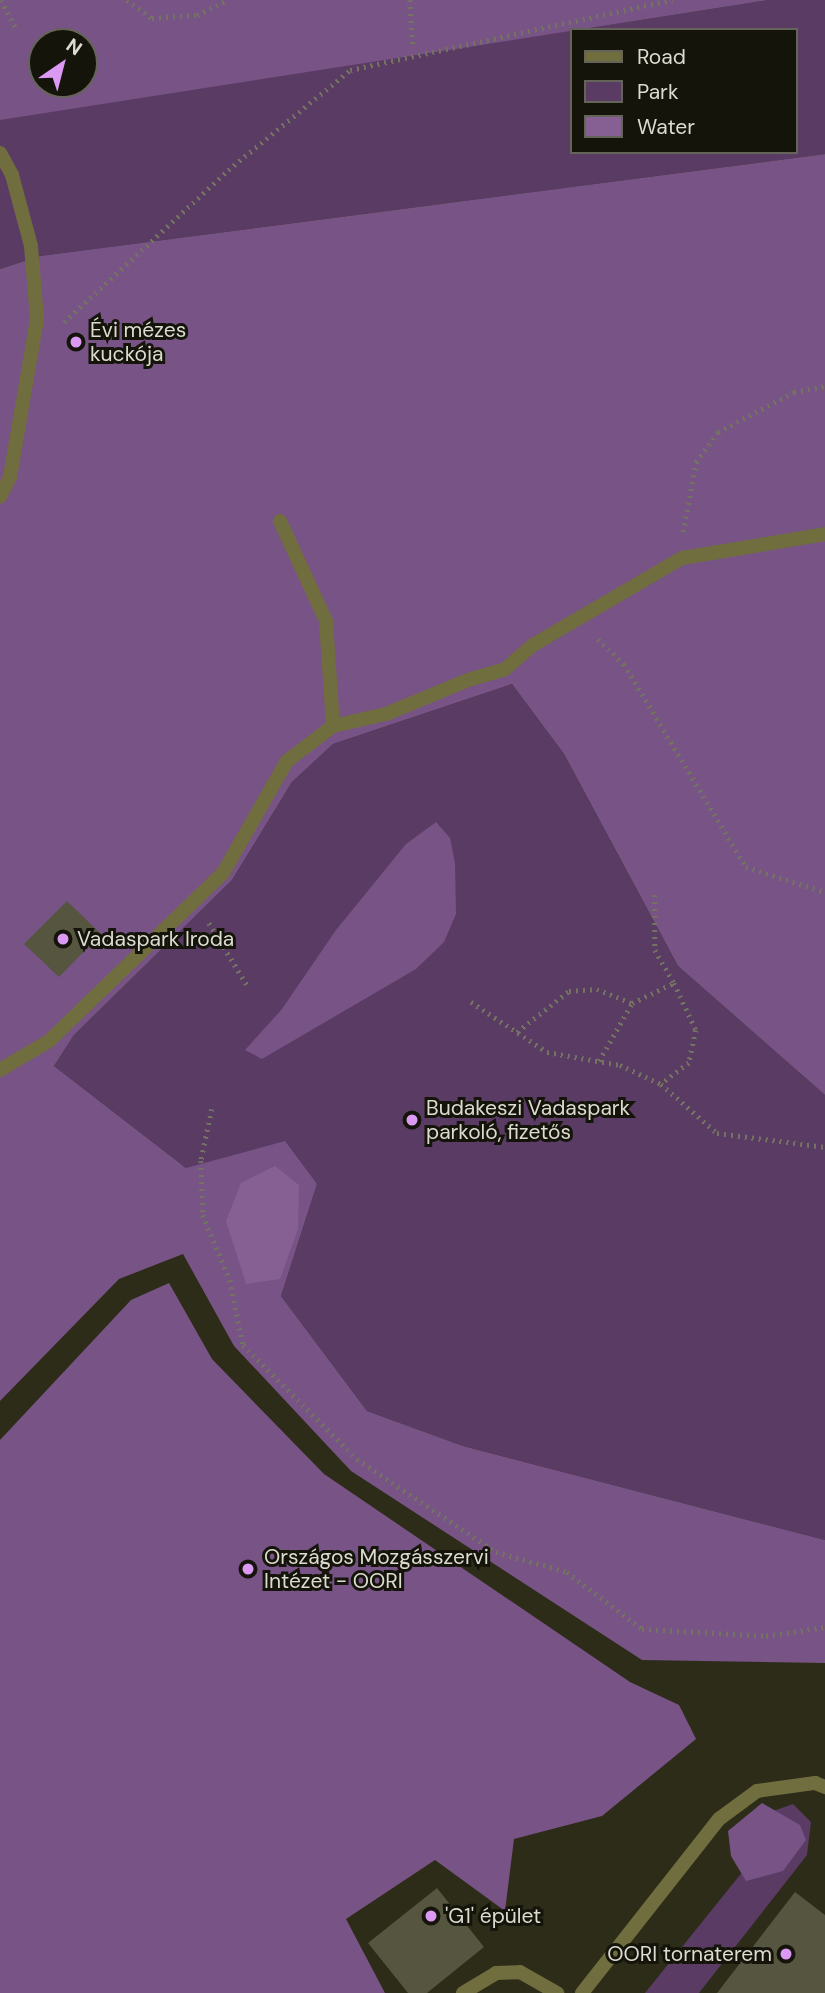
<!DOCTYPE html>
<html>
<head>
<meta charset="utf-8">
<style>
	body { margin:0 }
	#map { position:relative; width:825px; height:1993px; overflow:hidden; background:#2d2c18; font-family:"DM Sans",sans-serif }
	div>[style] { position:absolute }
	.green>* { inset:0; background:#593b64 }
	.forest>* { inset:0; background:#785385 }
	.water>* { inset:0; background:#866093 }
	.building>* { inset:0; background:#56553f }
	.path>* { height:4.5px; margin-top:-2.25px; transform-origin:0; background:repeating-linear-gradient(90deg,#747362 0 2px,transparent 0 7px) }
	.service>* { height:14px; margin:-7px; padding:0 7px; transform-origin:7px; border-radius:7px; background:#706e3f }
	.minor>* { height:14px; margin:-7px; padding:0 7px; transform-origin:7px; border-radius:7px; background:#706e3f }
	.dots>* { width:19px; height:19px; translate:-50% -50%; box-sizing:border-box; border:4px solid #15140b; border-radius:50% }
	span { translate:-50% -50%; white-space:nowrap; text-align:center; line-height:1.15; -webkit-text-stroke:6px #15140b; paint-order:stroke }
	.poi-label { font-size:21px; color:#dcdbcf }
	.left { translate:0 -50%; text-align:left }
	.right { translate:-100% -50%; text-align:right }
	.legend { position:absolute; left:570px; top:28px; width:228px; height:126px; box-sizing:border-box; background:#15140b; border:2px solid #656459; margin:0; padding:9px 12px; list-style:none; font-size:21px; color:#dcdbcf }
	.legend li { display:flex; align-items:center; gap:14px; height:35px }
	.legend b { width:35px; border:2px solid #656459 }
	.north { position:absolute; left:28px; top:28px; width:70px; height:70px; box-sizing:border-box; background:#15140b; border:2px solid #656459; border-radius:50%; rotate:35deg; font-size:19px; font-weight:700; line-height:28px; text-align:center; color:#dcdbcf }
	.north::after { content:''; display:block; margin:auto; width:24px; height:32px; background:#dc99f4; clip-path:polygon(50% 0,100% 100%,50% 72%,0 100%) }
</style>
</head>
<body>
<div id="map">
	<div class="green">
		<div style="clip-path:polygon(evenodd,0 0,405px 56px,571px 30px,571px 152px,795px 152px,795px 30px,576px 30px,769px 0,825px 0,825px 154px,40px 256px,0 269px,0 0,42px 42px,84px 42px,84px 84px,42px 84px,42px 42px)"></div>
		<div style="clip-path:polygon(512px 684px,564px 754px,678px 966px,825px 1095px,825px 1540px,463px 1446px,367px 1411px,281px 1296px,317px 1184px,186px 1168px,54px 1066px,74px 1035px,232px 880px,292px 782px,333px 744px)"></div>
		<div style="clip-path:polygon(793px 1804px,811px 1822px,807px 1855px,699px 1993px,645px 1993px,764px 1845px,762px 1815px)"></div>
	</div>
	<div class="forest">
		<div style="clip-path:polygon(evenodd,0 0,769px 0,0 120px,0 0,84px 42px,84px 84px,42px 84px,42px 42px,84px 42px)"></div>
		<div style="clip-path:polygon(825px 154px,825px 1095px,678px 966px,564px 754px,512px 684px,333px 744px,292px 782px,232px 880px,74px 1035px,54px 1066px,186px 1168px,285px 1141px,317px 1184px,281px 1296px,367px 1411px,463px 1446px,825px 1540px,825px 1663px,642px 1660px,351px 1471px,234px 1346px,183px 1254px,119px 1279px,0 1401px,0 269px,40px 256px)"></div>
		<div style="clip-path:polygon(436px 822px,450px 838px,455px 863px,456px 914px,444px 942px,416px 969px,262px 1059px,245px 1050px,282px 1009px,336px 930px,406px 844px)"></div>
		<div style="clip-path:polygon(169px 1283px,212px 1359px,324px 1474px,630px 1682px,679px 1705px,696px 1739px,602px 1816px,514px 1839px,505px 1911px,435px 1860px,346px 1919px,385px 1993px,0 1993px,0 1440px,131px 1300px)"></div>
		<div style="clip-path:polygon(762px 1803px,800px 1825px,806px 1840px,783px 1871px,746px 1881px,731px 1856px,728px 1831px)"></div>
	</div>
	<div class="water">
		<div style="clip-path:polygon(275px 1166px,299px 1185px,298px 1229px,280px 1279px,246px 1284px,226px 1221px,241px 1183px)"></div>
	</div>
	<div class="building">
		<div style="clip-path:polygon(67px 901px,101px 934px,59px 977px,24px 944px)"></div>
		<div style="clip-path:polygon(437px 1888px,484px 1947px,427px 1993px,408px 1993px,368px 1943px)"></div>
		<div style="clip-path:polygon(795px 1892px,825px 1915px,825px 1993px,717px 1993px)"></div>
	</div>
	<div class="path">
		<div style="left:1px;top:0;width:30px;rotate:62deg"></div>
		<div style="left:127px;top:0;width:31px;rotate:36deg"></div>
		<div style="left:152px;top:18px;width:45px;rotate:-3.8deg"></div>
		<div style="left:197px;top:15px;width:34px;rotate:-26deg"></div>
		<div style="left:410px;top:0;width:46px;rotate:86.3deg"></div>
		<div style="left:64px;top:322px;width:224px;rotate:-42.8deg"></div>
		<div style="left:228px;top:170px;width:158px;rotate:-39.3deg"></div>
		<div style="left:350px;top:70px;width:330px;rotate:-12.3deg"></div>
		<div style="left:683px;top:532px;width:71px;rotate:-79.5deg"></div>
		<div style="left:696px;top:462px;width:37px;rotate:-54deg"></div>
		<div style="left:718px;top:432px;width:86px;rotate:-27.8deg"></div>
		<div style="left:794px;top:392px;width:32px;rotate:-11deg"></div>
		<div style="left:598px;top:639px;width:36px;rotate:44deg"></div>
		<div style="left:624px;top:664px;width:237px;rotate:59deg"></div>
		<div style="left:746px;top:867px;width:83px;rotate:17.6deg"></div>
		<div style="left:655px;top:895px;width:55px;rotate:90deg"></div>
		<div style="left:655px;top:950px;width:38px;rotate:60deg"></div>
		<div style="left:209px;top:923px;width:76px;rotate:58.4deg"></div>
		<div style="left:471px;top:1002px;width:91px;rotate:33.3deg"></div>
		<div style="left:547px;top:1052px;width:74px;rotate:10.1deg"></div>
		<div style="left:620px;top:1065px;width:45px;rotate:24.9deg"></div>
		<div style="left:661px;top:1084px;width:74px;rotate:41.2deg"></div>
		<div style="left:717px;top:1133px;width:109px;rotate:7.4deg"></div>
		<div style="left:517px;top:1032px;width:66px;rotate:-38.3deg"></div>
		<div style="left:569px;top:991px;width:28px;rotate:-4deg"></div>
		<div style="left:597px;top:989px;width:38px;rotate:22deg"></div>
		<div style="left:599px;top:1061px;width:67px;rotate:-60.4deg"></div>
		<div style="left:632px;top:1003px;width:47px;rotate:-25.5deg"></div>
		<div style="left:674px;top:983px;width:52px;rotate:64.9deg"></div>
		<div style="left:696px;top:1030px;width:34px;rotate:102deg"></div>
		<div style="left:689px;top:1063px;width:35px;rotate:143deg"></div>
		<div style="left:212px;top:1109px;width:53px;rotate:101.9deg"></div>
		<div style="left:201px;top:1161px;width:54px;rotate:87.9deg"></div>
		<div style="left:203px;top:1215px;width:70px;rotate:67.4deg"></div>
		<div style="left:230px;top:1280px;width:66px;rotate:78.7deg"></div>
		<div style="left:243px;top:1345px;width:161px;rotate:45deg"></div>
		<div style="left:357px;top:1459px;width:167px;rotate:33.8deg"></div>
		<div style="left:496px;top:1552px;width:74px;rotate:15.7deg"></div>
		<div style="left:567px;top:1572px;width:94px;rotate:37.2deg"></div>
		<div style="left:642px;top:1629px;width:124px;rotate:3.2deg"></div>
		<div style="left:766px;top:1636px;width:60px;rotate:-8.7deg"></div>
	</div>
	<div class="service">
		<div style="left:0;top:153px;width:25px;rotate:61deg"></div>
		<div style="left:12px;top:175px;width:73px;rotate:75deg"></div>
		<div style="left:31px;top:246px;width:73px;rotate:85.3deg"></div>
		<div style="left:37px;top:319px;width:160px;rotate:99.7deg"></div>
		<div style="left:10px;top:477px;width:22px;rotate:117deg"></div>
		<div style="left:280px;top:521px;width:110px;rotate:65.3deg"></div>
		<div style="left:326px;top:621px;width:105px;rotate:86.2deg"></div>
		<div style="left:0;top:1070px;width:57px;rotate:-30.6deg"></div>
		<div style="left:49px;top:1041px;width:242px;rotate:-44deg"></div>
		<div style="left:223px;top:873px;width:129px;rotate:-60.3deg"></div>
		<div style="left:287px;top:761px;width:58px;rotate:-37.3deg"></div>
		<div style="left:333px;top:726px;width:54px;rotate:-12.8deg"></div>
		<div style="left:386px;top:714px;width:89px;rotate:-22.5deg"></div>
		<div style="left:468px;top:680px;width:37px;rotate:-16deg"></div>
		<div style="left:463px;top:1993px;width:39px;rotate:-31deg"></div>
		<div style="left:496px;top:1973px;width:24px;rotate:-2deg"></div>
		<div style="left:520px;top:1972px;width:43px;rotate:29.6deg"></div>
		<div style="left:582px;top:1993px;width:221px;rotate:-51.8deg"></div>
		<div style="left:719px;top:1819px;width:47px;rotate:-36.4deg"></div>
		<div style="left:757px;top:1791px;width:59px;rotate:-7.9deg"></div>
		<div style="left:815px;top:1783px;width:11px;rotate:22deg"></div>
	</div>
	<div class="minor">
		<div style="left:504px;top:670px;width:38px;rotate:-41deg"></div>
		<div style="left:533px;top:645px;width:173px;rotate:-30.3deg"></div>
		<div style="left:682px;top:558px;width:145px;rotate:-9.5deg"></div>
	</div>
	<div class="dots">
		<div style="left:76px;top:342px;background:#dc99f4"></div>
		<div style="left:63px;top:939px;background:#dc99f4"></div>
		<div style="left:412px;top:1120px;background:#dc99f4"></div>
		<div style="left:248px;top:1569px;background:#dc99f4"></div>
		<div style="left:431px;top:1916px;background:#dc99f4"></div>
		<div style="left:786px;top:1954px;background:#dc99f4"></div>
	</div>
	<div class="poi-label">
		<span class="left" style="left:90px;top:342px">Évi mézes<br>kuckója</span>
		<span class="left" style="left:77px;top:939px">Vadaspark Iroda</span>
		<span class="left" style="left:426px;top:1120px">Budakeszi Vadaspark<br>parkoló, fizetős</span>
		<span class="left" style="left:264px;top:1569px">Országos Mozgásszervi<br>Intézet - OORI</span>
		<span class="left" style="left:445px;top:1916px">'G1' épület</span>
		<span class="right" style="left:772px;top:1954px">OORI tornaterem</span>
	</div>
	<ul class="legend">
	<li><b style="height:9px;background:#706e3f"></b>Road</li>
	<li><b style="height:19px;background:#593b64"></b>Park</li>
	<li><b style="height:19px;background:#866093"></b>Water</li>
	</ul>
	<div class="north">N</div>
</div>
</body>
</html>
